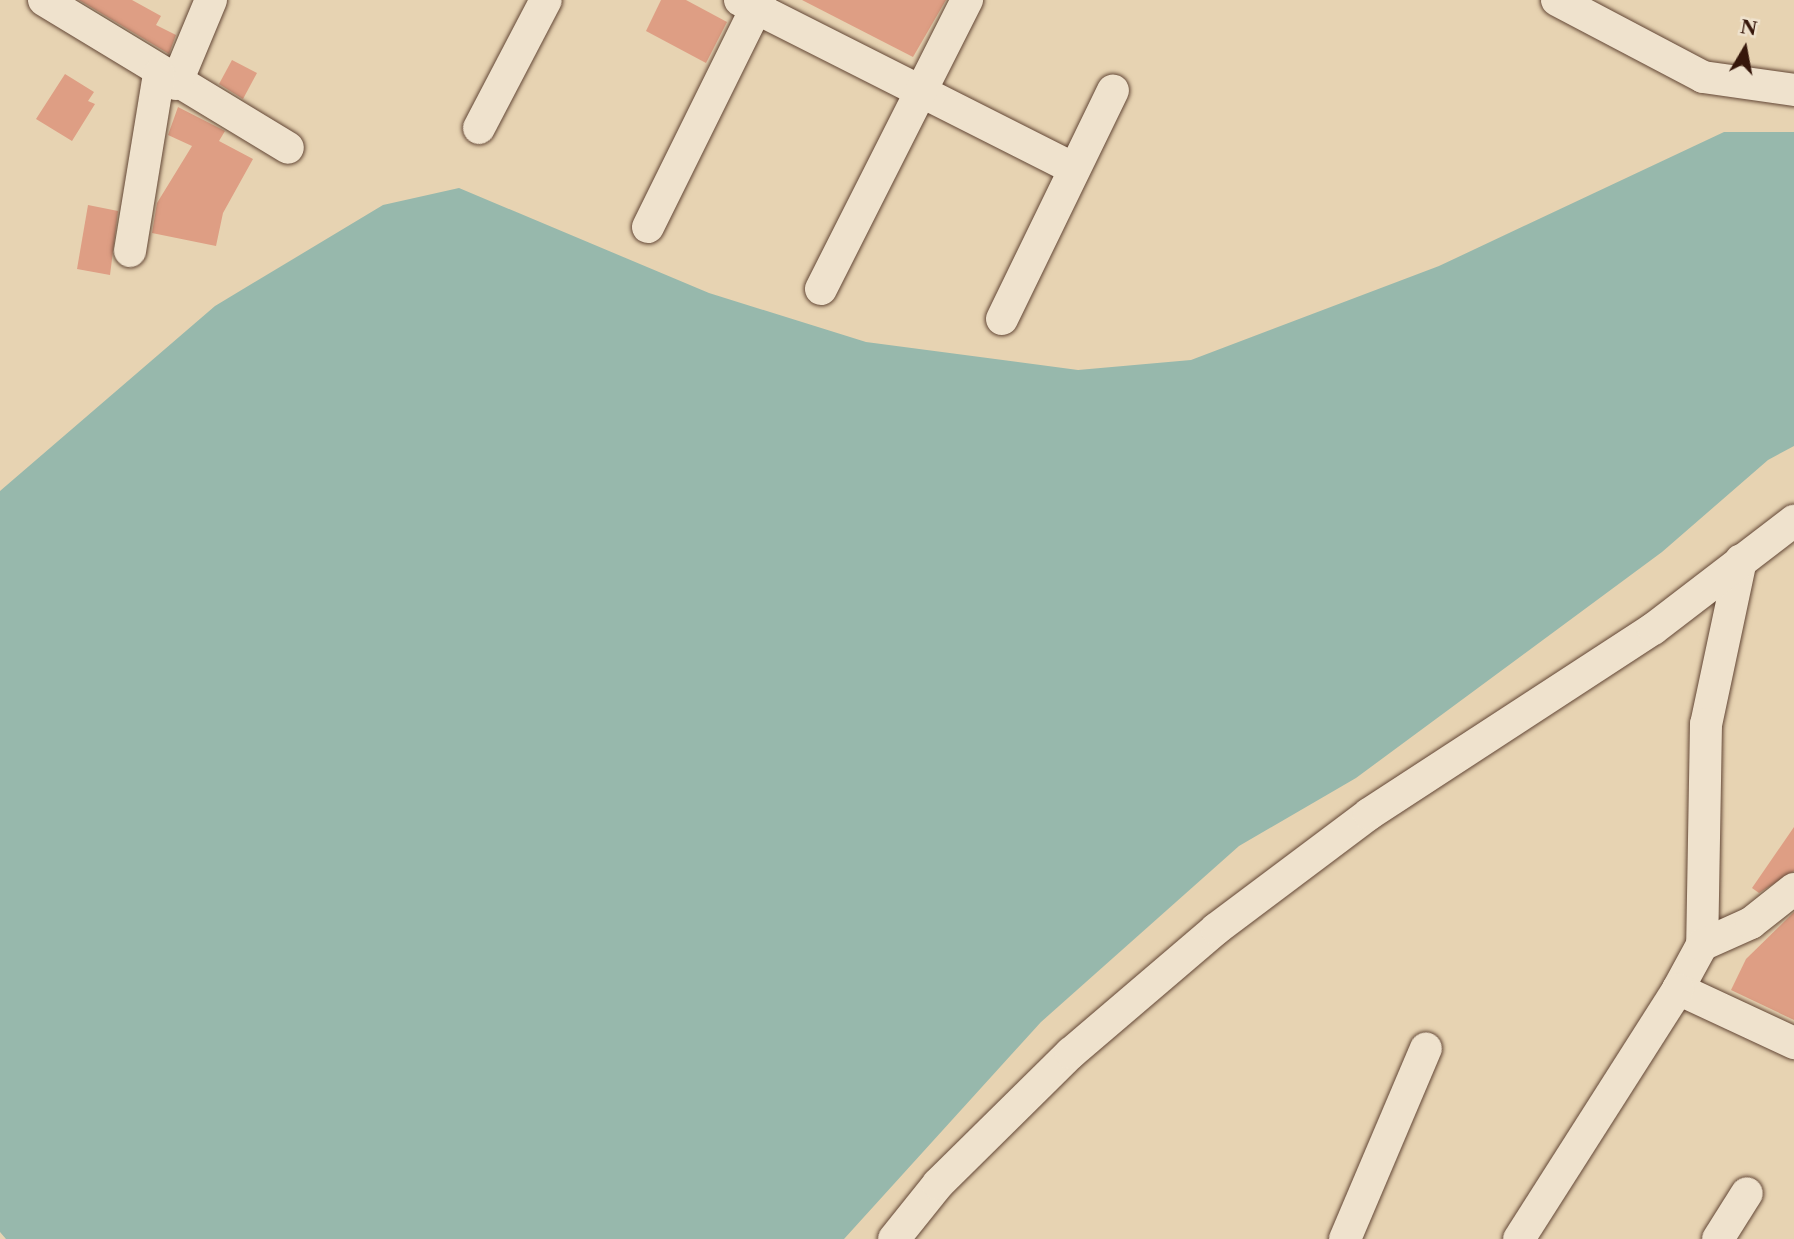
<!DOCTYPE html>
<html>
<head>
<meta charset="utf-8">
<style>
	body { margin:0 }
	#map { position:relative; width:1794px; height:1239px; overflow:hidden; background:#e7d3b2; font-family:"Libre Caslon Text",serif }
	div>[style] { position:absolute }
	.water>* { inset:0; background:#97b8ac }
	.building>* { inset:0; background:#de9e84 }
	.roads { filter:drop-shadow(0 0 2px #624635) drop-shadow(0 0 2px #624635) }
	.minor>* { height:32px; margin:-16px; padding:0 16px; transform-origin:16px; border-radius:16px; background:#efe2cd }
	span { translate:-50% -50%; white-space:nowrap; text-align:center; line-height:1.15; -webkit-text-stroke:5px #efe2cd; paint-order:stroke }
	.north { position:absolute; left:1710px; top:14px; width:70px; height:70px; -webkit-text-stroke:5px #efe2cd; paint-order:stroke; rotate:10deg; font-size:19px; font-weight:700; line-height:28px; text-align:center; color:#36170b }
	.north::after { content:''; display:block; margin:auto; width:24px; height:32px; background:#36170b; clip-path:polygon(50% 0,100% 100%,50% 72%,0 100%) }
</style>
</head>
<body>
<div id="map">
	<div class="water">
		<div style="clip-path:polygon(1724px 132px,1794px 132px,1794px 446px,1768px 460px,1662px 552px,1356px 778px,1239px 846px,1041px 1022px,844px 1239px,6px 1239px,0 1232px,0 491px,215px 306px,383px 205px,459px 188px,709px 293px,866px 342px,1078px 370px,1191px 360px,1439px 266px)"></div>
	</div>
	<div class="building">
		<div style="clip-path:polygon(79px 0,132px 0,161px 16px,156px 25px,176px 35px,169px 54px)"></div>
		<div style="clip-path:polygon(661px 0,686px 0,727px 22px,706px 63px,646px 31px)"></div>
		<div style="clip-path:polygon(802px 0,946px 0,913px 57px)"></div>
		<div style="clip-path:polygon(232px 60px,257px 73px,243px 99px,219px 84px)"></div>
		<div style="clip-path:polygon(65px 74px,94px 92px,88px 101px,95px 104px,72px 141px,36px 119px)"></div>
		<div style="clip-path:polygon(178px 107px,225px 131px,219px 141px,253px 159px,223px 213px,216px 246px,152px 233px,157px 203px,192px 146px,168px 135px)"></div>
		<div style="clip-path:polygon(88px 205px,118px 211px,110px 275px,77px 269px)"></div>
		<div style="clip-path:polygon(1794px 827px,1794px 871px,1759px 893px,1752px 888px)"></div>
		<div style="clip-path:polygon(1794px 912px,1794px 1020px,1731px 990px,1746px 959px)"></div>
	</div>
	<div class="roads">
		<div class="minor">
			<div style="left:44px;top:0;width:285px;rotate:31.2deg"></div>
			<div style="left:740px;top:0;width:372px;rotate:26.8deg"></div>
			<div style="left:1557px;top:0;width:165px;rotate:27.8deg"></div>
			<div style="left:1703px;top:77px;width:92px;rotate:8.1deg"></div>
			<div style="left:176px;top:84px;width:91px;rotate:-67.4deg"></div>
			<div style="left:479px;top:128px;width:144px;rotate:-62.4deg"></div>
			<div style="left:648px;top:227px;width:253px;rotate:-63.7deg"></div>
			<div style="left:130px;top:251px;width:179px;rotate:-80.7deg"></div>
			<div style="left:821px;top:289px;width:324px;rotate:-63.2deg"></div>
			<div style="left:1002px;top:319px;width:254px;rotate:-64.1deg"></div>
			<div style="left:1741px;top:560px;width:168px;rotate:102deg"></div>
			<div style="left:1706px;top:724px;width:221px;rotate:91deg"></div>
			<div style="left:1702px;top:945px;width:50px;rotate:118.6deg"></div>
			<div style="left:1678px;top:989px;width:128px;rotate:25deg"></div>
			<div style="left:1702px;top:945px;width:54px;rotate:-24.2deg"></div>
			<div style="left:1751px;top:923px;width:55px;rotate:-38.3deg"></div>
			<div style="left:894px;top:1239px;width:70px;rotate:-51.3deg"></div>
			<div style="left:938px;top:1184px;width:187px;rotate:-44.6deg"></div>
			<div style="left:1071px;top:1053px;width:191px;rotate:-40.5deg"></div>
			<div style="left:1216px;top:929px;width:191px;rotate:-36.9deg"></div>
			<div style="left:1369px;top:814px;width:339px;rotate:-33.1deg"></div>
			<div style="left:1653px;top:629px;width:178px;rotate:-37.5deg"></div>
			<div style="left:1345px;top:1239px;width:207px;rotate:-67deg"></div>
			<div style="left:1519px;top:1239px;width:296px;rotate:-57.5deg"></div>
			<div style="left:1718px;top:1239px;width:54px;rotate:-57.8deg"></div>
		</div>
	</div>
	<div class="north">N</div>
</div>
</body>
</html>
